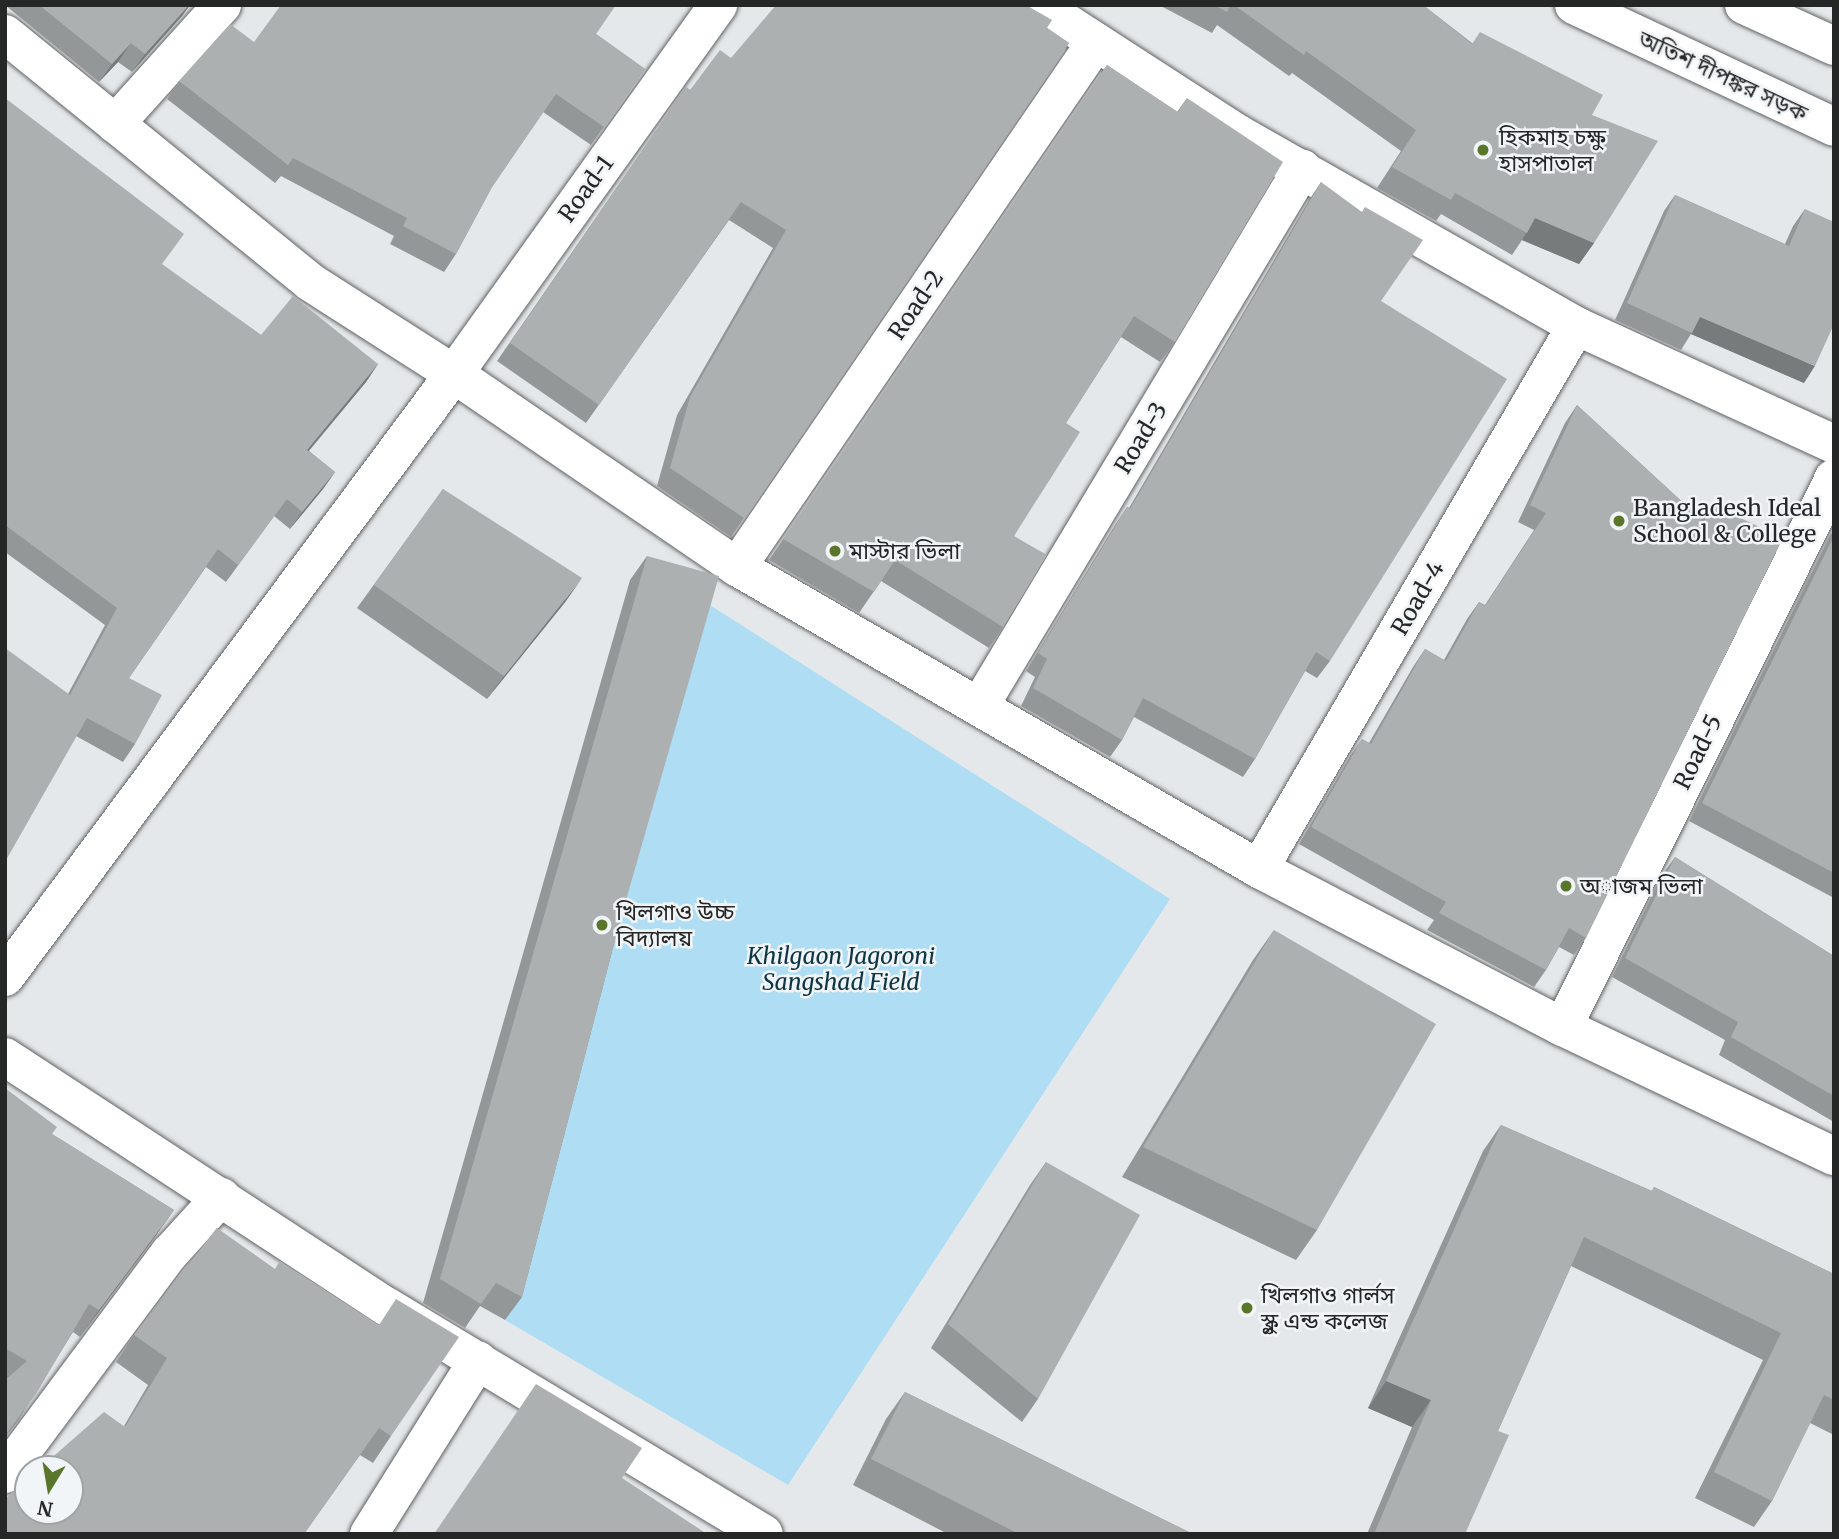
<!DOCTYPE html>
<html>
<head>
<meta charset="utf-8">
<style>
	body { margin:0 }
	#map { position:relative; width:1839px; height:1539px; overflow:hidden; background:#e5e8ea; font-family:Merriweather,"Noto Sans Bengali",serif }
	div>[style] { position:absolute }
	.green>* { inset:0; background:#aeddf4 }
	.roads { filter:drop-shadow(0 0 2px #5f6264) drop-shadow(0 0 2px #5f6264) }
	.minor>* { height:38px; margin:-19px; padding:0 19px; transform-origin:19px; border-radius:19px; background:#fff }
	.primary>* { height:38px; margin:-19px; padding:0 19px; transform-origin:19px; border-radius:19px; background:#fff }
	.wall>* { inset:0; background:#949797 }
	.shaded-wall>* { inset:0; background:#787b7b }
	.building>* { inset:0; background:#acb0b0 }
	.dots>* { width:19px; height:19px; translate:-50% -50%; box-sizing:border-box; border:4px solid #f2f5f7; border-radius:50% }
	span { translate:-50% -50%; white-space:nowrap; text-align:center; line-height:1.15; -webkit-text-stroke:5px #f2f5f7; paint-order:stroke }
	.street-label { font-size:23px; color:#252727 }
	.poi-label { font-size:23px; color:#252727 }
	.left { translate:0 -50%; text-align:left }
	.park-label { font-size:23px; color:#0c3546; font-style:italic }
	.frame { position:absolute; inset:0; border:7px solid #252727; pointer-events:none }
	.north { position:absolute; left:14px; top:1455px; width:70px; height:70px; box-sizing:border-box; background:#f2f5f7; border:2px solid #a0a3a4; border-radius:50%; rotate:191deg; font-size:19px; font-weight:700; line-height:28px; text-align:center; color:#252727 }
	.north::after { content:''; display:block; margin:auto; width:24px; height:32px; background:#59762a; clip-path:polygon(50% 0,100% 100%,50% 72%,0 100%) }
</style>
</head>
<body>
<div id="map">
	<div class="green">
		<div style="clip-path:polygon(702px 600px,1170px 899px,788px 1485px,505px 1320px,603px 945px)"></div>
	</div>
	<div class="roads">
		<div class="minor">
			<div style="left:1039px;top:5px;width:239px;rotate:32.9deg"></div>
			<div style="left:1240px;top:135px;width:386px;rotate:29.6deg"></div>
			<div style="left:1576px;top:326px;width:284px;rotate:24.6deg"></div>
			<div style="left:5px;top:34px;width:393px;rotate:39.1deg"></div>
			<div style="left:310px;top:282px;width:171px;rotate:32.6deg"></div>
			<div style="left:454px;top:374px;width:343px;rotate:34.3deg"></div>
			<div style="left:737px;top:567px;width:603px;rotate:30.05deg"></div>
			<div style="left:1259px;top:869px;width:343px;rotate:27.5deg"></div>
			<div style="left:1563px;top:1027px;width:300px;rotate:25.5deg"></div>
			<div style="left:115px;top:124px;width:160px;rotate:-48deg"></div>
			<div style="left:737px;top:567px;width:636px;rotate:-55.64deg"></div>
			<div style="left:979px;top:707px;width:628px;rotate:-59.02deg"></div>
			<div style="left:1259px;top:869px;width:629px;rotate:-59.72deg"></div>
			<div style="left:5px;top:977px;width:752px;rotate:-53.33deg"></div>
			<div style="left:454px;top:374px;width:454px;rotate:-54.4deg"></div>
			<div style="left:1563px;top:1027px;width:612px;rotate:-63.73deg"></div>
			<div style="left:5px;top:1057px;width:455px;rotate:33.2deg"></div>
			<div style="left:386px;top:1306px;width:441px;rotate:31.1deg"></div>
			<div style="left:5px;top:1474px;width:276px;rotate:-53.3deg"></div>
			<div style="left:170px;top:1253px;width:76px;rotate:-47.7deg"></div>
			<div style="left:369px;top:1534px;width:205px;rotate:-57.9deg"></div>
		</div>
		<div class="primary">
			<div style="left:1574px;top:5px;width:287px;rotate:25.1deg"></div>
			<div style="left:1744px;top:5px;width:99px;rotate:24.5deg"></div>
		</div>
	</div>
	<div class="wall">
		<div style="clip-path:polygon(5px 5px,190px 5px,182px 16px,132px 72px,118px 62px,99px 82px)"></div>
		<div style="clip-path:polygon(1159px 5px,1423px 5px,1472px 43px,1592px 115px,1594px 243px,1579px 264px,1522px 240px,1512px 255px,1441px 214px,1436px 221px,1377px 188px,1401px 151px,1292px 73px,1289px 76px,1217px 25px,1212px 33px)"></div>
		<div style="clip-path:polygon(1047px 28px,1069px 43px,731px 537px,657px 486px,677px 415px,773px 248px,729px 220px,586px 423px,497px 361px,686px 87px,690px 90px,731px 58px)"></div>
		<div style="clip-path:polygon(596px 34px,645px 69px,591px 145px,543px 112px,492px 187px,456px 254px,444px 272px,390px 244px,394px 236px,281px 176px,275px 183px,167px 99px,179px 81px,254px 42px)"></div>
		<div style="clip-path:polygon(1107px 65px,1177px 112px,1187px 98px,1175px 342px,1160px 362px,1121px 337px,1066px 423px,1014px 536px,1003px 627px,989px 648px,881px 581px,859px 613px,769px 560px)"></div>
		<div style="clip-path:polygon(5px 98px,162px 265px,261px 335px,378px 364px,366px 382px,309px 451px,335px 472px,323px 489px,290px 529px,274px 516px,226px 582px,206px 567px,129px 678px,135px 744px,123px 762px,76px 736px,68px 694px,105px 625px,5px 552px)"></div>
		<div style="clip-path:polygon(1321px 182px,1381px 301px,1330px 661px,1317px 678px,1305px 671px,1255px 759px,1243px 777px,1134px 717px,1122px 740px,1110px 757px,1021px 706px,1035px 677px,1026px 671px,1115px 525px,1127px 507px,1129px 508px,1309px 200px)"></div>
		<div style="clip-path:polygon(1675px 195px,1785px 244px,1793px 226px,1805px 209px,1804px 383px,1691px 334px,1681px 350px,1615px 320px,1664px 211px)"></div>
		<div style="clip-path:polygon(1577px 405px,1701px 519px,1711px 504px,1586px 938px,1574px 955px,1559px 947px,1546px 970px,1534px 987px,1427px 930px,1434px 920px,1299px 844px,1350px 756px,1362px 739px,1369px 743px,1413px 667px,1425px 649px,1444px 660px,1467px 619px,1479px 602px,1485px 605px,1534px 530px,1518px 522px,1565px 423px)"></div>
		<div style="clip-path:polygon(443px 489px,566px 601px,487px 699px,357px 608px)"></div>
		<div style="clip-path:polygon(1834px 530px,1834px 898px,1689px 821px,1830px 535px)"></div>
		<div style="clip-path:polygon(647px 556px,620px 921px,522px 1297px,505px 1320px,480px 1306px,465px 1328px,423px 1303px,630px 580px)"></div>
		<div style="clip-path:polygon(1675px 857px,1834px 956px,1834px 1122px,1719px 1055px,1725px 1040px,1612px 977px,1662px 875px)"></div>
		<div style="clip-path:polygon(1274px 930px,1317px 1230px,1296px 1260px,1122px 1177px,1253px 960px)"></div>
		<div style="clip-path:polygon(5px 1088px,52px 1134px,174px 1210px,80px 1337px,73px 1332px,18px 1421px,6px 1436px,5px 1439px)"></div>
		<div style="clip-path:polygon(1501px 1125px,1652px 1191px,1654px 1187px,1834px 1274px,1834px 1435px,1810px 1423px,1772px 1501px,1754px 1527px,1695px 1498px,1763px 1360px,1571px 1266px,1498px 1431px,1465px 1534px,1367px 1534px,1412px 1427px,1368px 1408px,1483px 1151px)"></div>
		<div style="clip-path:polygon(1046px 1162px,1038px 1399px,1022px 1422px,931px 1348px,1030px 1185px)"></div>
		<div style="clip-path:polygon(217px 1228px,391px 1436px,373px 1463px,360px 1455px,304px 1534px,124px 1426px,148px 1385px,116px 1362px,134px 1335px)"></div>
		<div style="clip-path:polygon(905px 1392px,1193px 1534px,948px 1534px,853px 1485px,886px 1419px)"></div>
	</div>
	<div class="shaded-wall">
		<div style="clip-path:polygon(189px 5px,190px 5px,182px 16px,132px 72px,145px 54px)"></div>
		<div style="clip-path:polygon(131px 43px,118px 62px,99px 82px,112px 64px)"></div>
		<div style="clip-path:polygon(1535px 218px,1594px 243px,1579px 264px,1522px 240px)"></div>
		<div style="clip-path:polygon(1700px 317px,1815px 366px,1804px 383px,1691px 334px)"></div>
		<div style="clip-path:polygon(378px 364px,366px 382px,295px 467px,307px 450px)"></div>
		<div style="clip-path:polygon(335px 472px,323px 489px,290px 529px,302px 512px)"></div>
		<div style="clip-path:polygon(582px 578px,566px 601px,487px 699px,504px 676px)"></div>
		<div style="clip-path:polygon(174px 1210px,155px 1237px,80px 1337px,99px 1310px)"></div>
		<div style="clip-path:polygon(1386px 1381px,1431px 1400px,1412px 1427px,1368px 1408px)"></div>
	</div>
	<div class="building">
		<div style="clip-path:polygon(39px 5px,189px 5px,145px 54px,131px 43px,112px 64px)"></div>
		<div style="clip-path:polygon(281px 5px,616px 5px,596px 34px,645px 69px,604px 127px,556px 94px,492px 187px,456px 254px,403px 226px,407px 218px,293px 158px,288px 165px,179px 81px,230px 24px,254px 42px)"></div>
		<div style="clip-path:polygon(776px 5px,1026px 5px,1052px 20px,1047px 28px,1069px 43px,744px 518px,670px 468px,690px 397px,786px 230px,741px 202px,599px 405px,510px 343px,686px 87px,690px 90px,720px 50px,731px 58px)"></div>
		<div style="clip-path:polygon(1214px 5px,1230px 5px,1227px 12px)"></div>
		<div style="clip-path:polygon(1234px 5px,1423px 5px,1472px 44px,1480px 32px,1603px 95px,1592px 115px,1658px 141px,1594px 243px,1535px 218px,1527px 233px,1455px 193px,1451px 200px,1392px 167px,1416px 130px,1306px 51px,1304px 55px)"></div>
		<div style="clip-path:polygon(1107px 65px,1178px 112px,1187px 98px,1283px 162px,1175px 342px,1134px 316px,1066px 423px,1080px 432px,1014px 536px,1047px 555px,1003px 627px,895px 560px,874px 592px,783px 539px)"></div>
		<div style="clip-path:polygon(5px 98px,184px 234px,162px 264px,261px 335px,293px 296px,378px 364px,307px 450px,335px 472px,302px 512px,287px 499px,238px 565px,218px 549px,129px 678px,162px 695px,135px 744px,87px 718px,5px 862px,5px 648px,70px 695px,117px 608px,5px 525px)"></div>
		<div style="clip-path:polygon(1321px 182px,1362px 212px,1365px 207px,1423px 240px,1381px 301px,1507px 379px,1330px 661px,1316px 652px,1255px 759px,1143px 698px,1122px 740px,1033px 688px,1047px 659px,1038px 653px,1127px 507px,1130px 509px)"></div>
		<div style="clip-path:polygon(1675px 195px,1789px 246px,1805px 209px,1834px 222px,1834px 324px,1815px 366px,1700px 317px,1692px 333px,1627px 303px)"></div>
		<div style="clip-path:polygon(1577px 405px,1704px 522px,1711px 504px,1783px 538px,1586px 938px,1569px 928px,1546px 970px,1439px 913px,1446px 902px,1311px 827px,1362px 739px,1371px 744px,1425px 649px,1446px 661px,1479px 602px,1485px 606px,1546px 513px,1530px 505px)"></div>
		<div style="clip-path:polygon(443px 489px,582px 578px,504px 676px,374px 585px)"></div>
		<div style="clip-path:polygon(1834px 536px,1834px 873px,1702px 803px)"></div>
		<div style="clip-path:polygon(647px 556px,719px 576px,620px 921px,522px 1297px,496px 1283px,481px 1304px,440px 1279px)"></div>
		<div style="clip-path:polygon(1675px 857px,1834px 956px,1834px 1096px,1731px 1037px,1738px 1022px,1625px 958px)"></div>
		<div style="clip-path:polygon(1274px 930px,1436px 1024px,1317px 1230px,1143px 1147px)"></div>
		<div style="clip-path:polygon(5px 1088px,57px 1127px,52px 1134px,174px 1210px,99px 1310px,89px 1304px,36px 1394px,6px 1434px,5px 1439px,5px 1380px,27px 1361px,5px 1348px)"></div>
		<div style="clip-path:polygon(1501px 1125px,1652px 1191px,1654px 1187px,1834px 1274px,1834px 1400px,1824px 1395px,1772px 1501px,1714px 1472px,1781px 1333px,1584px 1237px,1498px 1431px,1509px 1435px,1465px 1534px,1374px 1534px,1431px 1400px,1386px 1381px)"></div>
		<div style="clip-path:polygon(1046px 1162px,1140px 1215px,1038px 1399px,948px 1324px)"></div>
		<div style="clip-path:polygon(217px 1228px,275px 1269px,280px 1261px,379px 1325px,396px 1299px,459px 1337px,391px 1436px,379px 1428px,304px 1534px,5px 1534px,5px 1499px,28px 1479px,28px 1511px,70px 1511px,70px 1469px,39px 1469px,104px 1412px,125px 1427px,167px 1358px,134px 1335px)"></div>
		<div style="clip-path:polygon(536px 1384px,642px 1448px,622px 1478px,707px 1534px,434px 1534px)"></div>
		<div style="clip-path:polygon(905px 1392px,1193px 1534px,1019px 1534px,871px 1459px)"></div>
	</div>
	<div class="dots">
		<div style="left:1483px;top:150px;background:#59762a"></div>
		<div style="left:1619px;top:521px;background:#59762a"></div>
		<div style="left:835px;top:551px;background:#59762a"></div>
		<div style="left:1566px;top:886px;background:#59762a"></div>
		<div style="left:602px;top:925px;background:#59762a"></div>
		<div style="left:1247px;top:1308px;background:#59762a"></div>
	</div>
	<div class="street-label">
		<span style="left:1723px;top:76px;rotate:25deg">অতিশ দীপঙ্কর সড়ক</span>
		<span style="left:586px;top:189px;rotate:-54deg">Road-1</span>
		<span style="left:916px;top:305px;rotate:-56deg">Road-2</span>
		<span style="left:1141px;top:438px;rotate:-59deg">Road-3</span>
		<span style="left:1418px;top:598px;rotate:-60deg">Road-4</span>
		<span style="left:1698px;top:752px;rotate:-64deg">Road-5</span>
	</div>
	<div class="poi-label">
		<span class="left" style="left:1499px;top:150px">হিকমাহ চক্ষু<br>হাসপাতাল</span>
		<span class="left" style="left:1633px;top:521px">Bangladesh Ideal<br>School &amp; College</span>
		<span class="left" style="left:849px;top:551px">মাস্টার ভিলা</span>
		<span class="left" style="left:1580px;top:886px">অাজম ভিলা</span>
		<span class="left" style="left:616px;top:925px">খিলগাও উচ্চ<br>বিদ্যালয়</span>
		<span class="left" style="left:1261px;top:1308px">খিলগাও গার্লস<br>স্কুল এন্ড কলেজ</span>
	</div>
	<div class="park-label">
		<span style="left:841px;top:969px">Khilgaon Jagoroni<br>Sangshad Field</span>
	</div>
	<div class="frame"></div>
	<div class="north">N</div>
</div>
</body>
</html>
